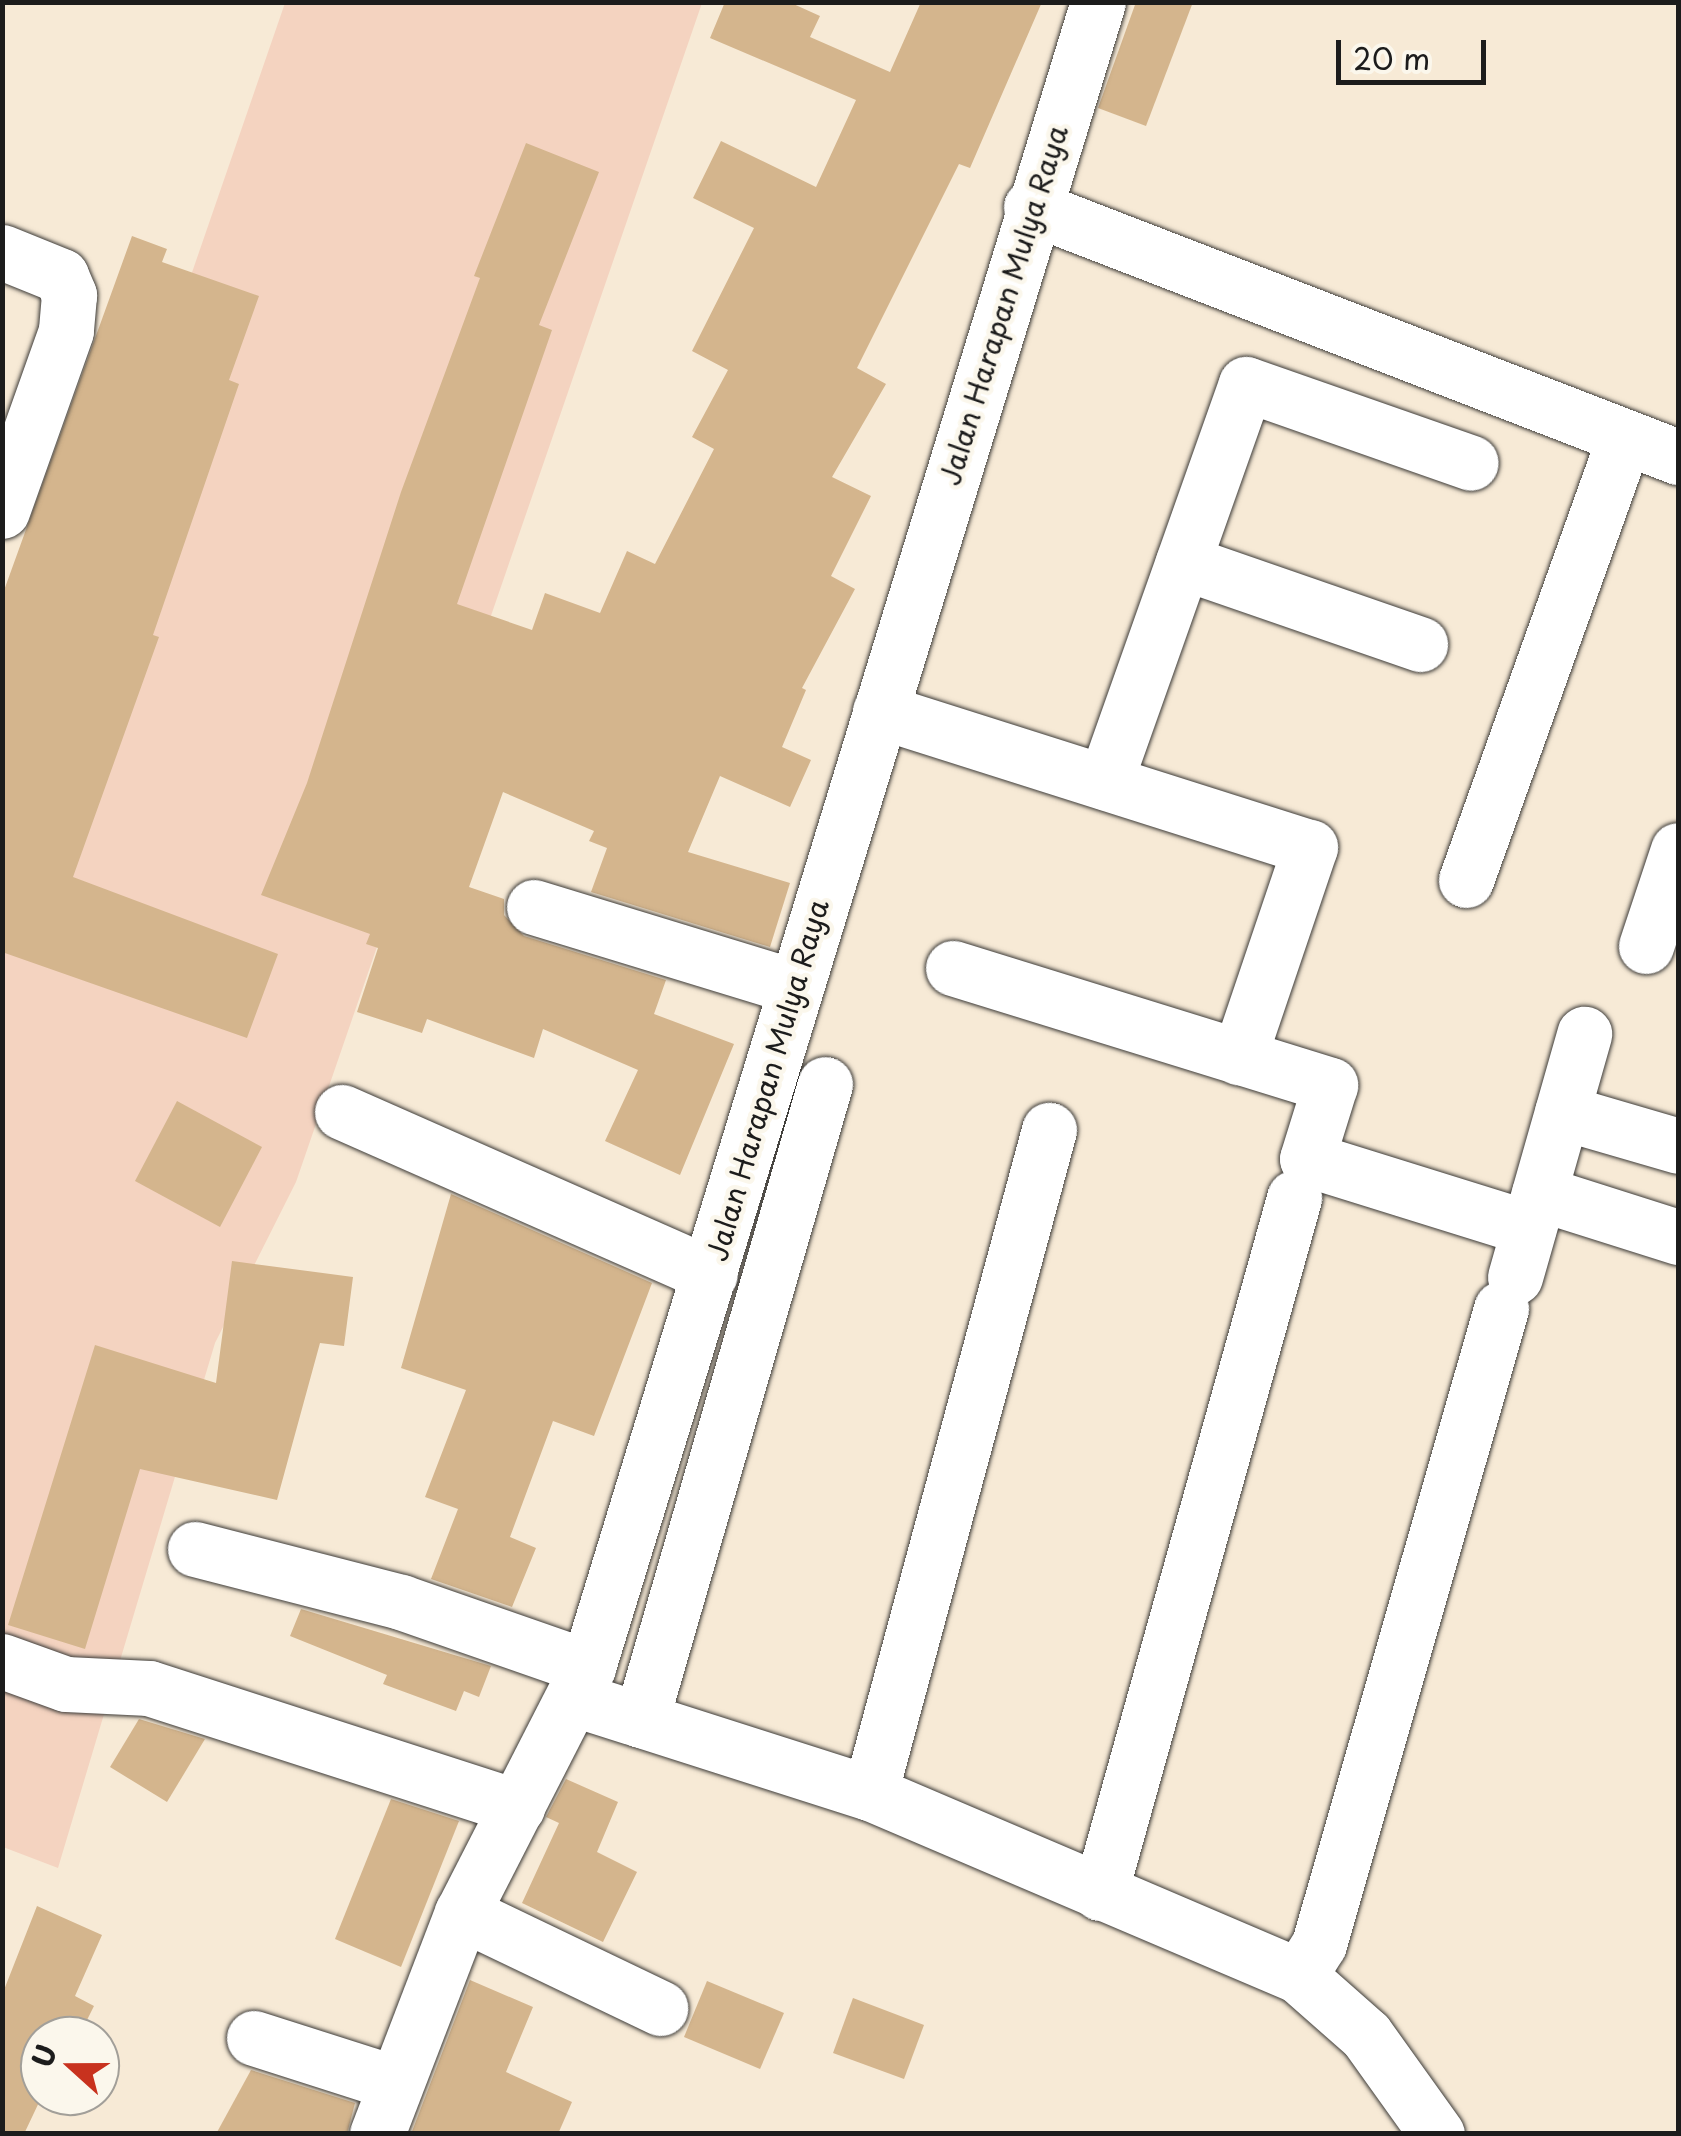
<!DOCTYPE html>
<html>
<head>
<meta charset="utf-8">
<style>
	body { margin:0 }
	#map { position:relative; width:1681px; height:2136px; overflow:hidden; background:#f7ead6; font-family:"Playpen Sans",sans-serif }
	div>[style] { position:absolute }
	.built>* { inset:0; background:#f4d3c0 }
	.building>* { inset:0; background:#d4b58d }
	.roads { filter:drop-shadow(0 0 2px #3d3b38) drop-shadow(0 0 2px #3d3b38) }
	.minor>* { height:55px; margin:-27.5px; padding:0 27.5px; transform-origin:27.5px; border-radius:27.5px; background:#fff }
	span { translate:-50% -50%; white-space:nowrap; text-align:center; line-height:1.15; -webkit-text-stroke:9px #fbf7ec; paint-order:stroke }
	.street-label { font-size:28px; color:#1c1c1c }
	.frame { position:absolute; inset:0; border:5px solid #1c1c1c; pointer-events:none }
	.north { position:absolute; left:20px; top:2016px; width:100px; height:100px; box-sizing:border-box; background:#fbf7ec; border:2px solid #a29f99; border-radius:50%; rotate:291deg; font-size:28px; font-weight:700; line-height:40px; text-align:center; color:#1c1c1c }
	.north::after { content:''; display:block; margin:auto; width:35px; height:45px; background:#c8321e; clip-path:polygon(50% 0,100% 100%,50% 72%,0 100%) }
	.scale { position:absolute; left:1336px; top:40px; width:150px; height:45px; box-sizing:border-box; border:5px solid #1c1c1c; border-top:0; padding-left:12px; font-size:30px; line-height:35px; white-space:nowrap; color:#1c1c1c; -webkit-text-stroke:8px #fbf7ec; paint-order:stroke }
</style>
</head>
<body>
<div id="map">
	<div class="built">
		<div style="clip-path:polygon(285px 3px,702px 3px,296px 1182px,215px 1343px,58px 1868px,3px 1847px,3px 820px)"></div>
	</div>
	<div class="building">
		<div style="clip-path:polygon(725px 2px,789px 2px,820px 16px,810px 37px,890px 72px,921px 2px,1042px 2px,970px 168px,959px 164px,857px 368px,886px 384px,832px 477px,871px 496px,831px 576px,855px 589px,802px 688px,806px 690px,782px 747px,811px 760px,790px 807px,720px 776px,688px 852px,790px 883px,770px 947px,591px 892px,607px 848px,589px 841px,594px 831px,503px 792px,469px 887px,504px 899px,504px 915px,524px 936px,666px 980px,654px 1014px,734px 1044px,680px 1175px,605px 1141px,638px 1070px,543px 1029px,534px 1058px,427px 1019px,422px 1033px,357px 1012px,378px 948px,366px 944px,370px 934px,261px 895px,307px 783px,401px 492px,480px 278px,474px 276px,526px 143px,599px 172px,539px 325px,552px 330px,457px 604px,532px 630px,545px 593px,600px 613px,627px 551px,655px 564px,714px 449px,692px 437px,728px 370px,692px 351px,754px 228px,693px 198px,721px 141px,816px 187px,856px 100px,710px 38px)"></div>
		<div style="clip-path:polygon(1136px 2px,1193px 2px,1146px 126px,1098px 108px)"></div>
		<div style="clip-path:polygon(132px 236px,167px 249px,162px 262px,259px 296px,229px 380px,239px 384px,153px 635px,159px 637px,73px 877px,278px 954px,247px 1038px,2px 952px,2px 596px)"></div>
		<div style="clip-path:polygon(177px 1101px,262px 1147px,220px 1227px,135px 1181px)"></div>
		<div style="clip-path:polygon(451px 1194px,652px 1283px,594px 1436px,553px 1421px,510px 1537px,536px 1548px,512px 1607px,431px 1579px,458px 1509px,425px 1497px,466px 1390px,401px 1368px)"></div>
		<div style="clip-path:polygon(232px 1261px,353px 1277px,344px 1346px,320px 1343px,277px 1500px,140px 1469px,85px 1649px,8px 1625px,95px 1345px,216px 1383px)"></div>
		<div style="clip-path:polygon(301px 1609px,491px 1666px,479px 1697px,464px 1691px,456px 1711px,383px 1684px,387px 1675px,290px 1636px)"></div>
		<div style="clip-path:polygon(139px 1719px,205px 1739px,167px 1802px,110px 1767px)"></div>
		<div style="clip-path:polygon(566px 1779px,618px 1802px,597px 1852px,637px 1872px,603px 1942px,522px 1903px,559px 1823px,546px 1817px)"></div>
		<div style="clip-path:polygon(391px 1799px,459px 1821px,401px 1967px,335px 1939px)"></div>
		<div style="clip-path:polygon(37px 1906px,102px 1935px,75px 1996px,94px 2006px,79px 2036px,40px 2036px,42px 2096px,24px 2134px,2px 2134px,2px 1995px)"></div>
		<div style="clip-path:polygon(470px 1980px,533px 2007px,506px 2072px,572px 2102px,558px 2134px,411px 2134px)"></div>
		<div style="clip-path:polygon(707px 1981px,784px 2013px,760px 2069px,684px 2037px)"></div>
		<div style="clip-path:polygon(853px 1998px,924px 2025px,904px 2079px,833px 2053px)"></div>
		<div style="clip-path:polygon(251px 2070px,355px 2103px,347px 2134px,216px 2134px)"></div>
	</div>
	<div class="roads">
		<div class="minor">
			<div style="left:1031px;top:207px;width:694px;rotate:21.13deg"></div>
			<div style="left:2px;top:252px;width:64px;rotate:22.1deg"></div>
			<div style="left:61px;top:276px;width:21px;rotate:67deg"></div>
			<div style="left:69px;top:295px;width:36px;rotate:95deg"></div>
			<div style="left:66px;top:331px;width:191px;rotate:109.6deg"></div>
			<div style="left:1183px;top:562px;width:251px;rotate:19.1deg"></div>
			<div style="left:880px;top:711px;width:451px;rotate:17.6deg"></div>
			<div style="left:1310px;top:847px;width:222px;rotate:108.7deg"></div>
			<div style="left:1105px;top:782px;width:422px;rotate:-70.5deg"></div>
			<div style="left:1246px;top:384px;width:238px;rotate:19.3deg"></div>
			<div style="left:1466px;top:880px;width:469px;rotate:-70.3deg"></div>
			<div style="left:534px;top:907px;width:270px;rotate:17deg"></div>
			<div style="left:1646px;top:946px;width:101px;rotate:-71.6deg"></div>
			<div style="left:953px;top:968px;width:395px;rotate:17.2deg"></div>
			<div style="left:1330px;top:1085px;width:77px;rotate:107.3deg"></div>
			<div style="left:1307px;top:1159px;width:232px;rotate:17.3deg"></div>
			<div style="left:342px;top:1112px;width:402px;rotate:23.8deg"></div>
			<div style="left:1562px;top:1112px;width:121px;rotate:16.3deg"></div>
			<div style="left:1539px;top:1193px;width:146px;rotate:17.6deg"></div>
			<div style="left:1515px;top:1277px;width:253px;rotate:-74.1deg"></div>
			<div style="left:195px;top:1549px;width:213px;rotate:14.4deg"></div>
			<div style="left:401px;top:1602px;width:198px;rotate:19.2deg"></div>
			<div style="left:2px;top:1661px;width:68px;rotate:19.8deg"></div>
			<div style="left:66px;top:1684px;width:83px;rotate:2.8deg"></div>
			<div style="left:149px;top:1688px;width:387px;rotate:17.9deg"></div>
			<div style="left:575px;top:1699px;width:310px;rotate:17.7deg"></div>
			<div style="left:870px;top:1793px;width:466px;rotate:23.1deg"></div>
			<div style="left:1299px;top:1976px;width:38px;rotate:-58deg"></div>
			<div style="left:1319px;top:1944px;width:661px;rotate:-74.01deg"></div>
			<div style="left:641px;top:1720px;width:662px;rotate:-73.86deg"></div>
			<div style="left:870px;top:1793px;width:687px;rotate:-74.89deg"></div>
			<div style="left:1100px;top:1893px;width:722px;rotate:-74.4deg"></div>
			<div style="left:462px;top:1913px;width:220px;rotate:25.6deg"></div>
			<div style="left:1299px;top:1976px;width:89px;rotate:41.4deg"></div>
			<div style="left:1366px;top:2035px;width:122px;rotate:54.4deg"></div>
			<div style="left:254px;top:2038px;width:145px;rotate:17.7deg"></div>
			<div style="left:377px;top:2134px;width:237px;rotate:-69deg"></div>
			<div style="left:462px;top:1913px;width:276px;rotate:-62.9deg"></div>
			<div style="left:588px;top:1667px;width:1741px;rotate:-72.97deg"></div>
		</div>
	</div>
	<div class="street-label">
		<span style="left:1003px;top:305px;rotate:-73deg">Jalan Harapan Mulya Raya</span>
		<span style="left:767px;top:1080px;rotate:-74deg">Jalan Harapan Mulya Raya</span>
	</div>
	<div class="frame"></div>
	<div class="north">U</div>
	<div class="scale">20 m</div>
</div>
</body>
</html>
